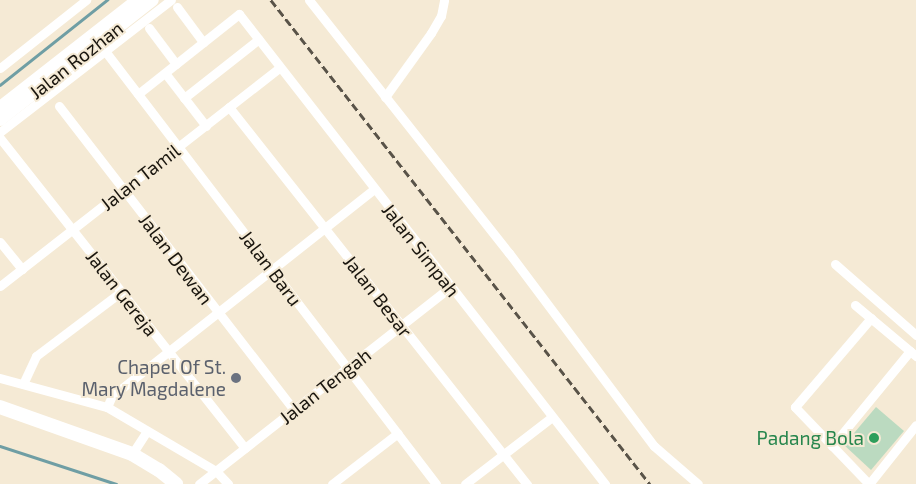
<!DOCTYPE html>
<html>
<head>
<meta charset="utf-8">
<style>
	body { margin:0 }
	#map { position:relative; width:916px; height:484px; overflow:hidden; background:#f5ead5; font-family:"Exo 2",sans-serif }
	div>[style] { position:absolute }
	.green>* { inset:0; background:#bbdac0 }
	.stream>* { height:2.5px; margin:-1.25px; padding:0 1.25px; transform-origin:1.25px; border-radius:1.25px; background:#6f9ea4 }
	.minor>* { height:9px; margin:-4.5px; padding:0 4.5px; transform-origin:4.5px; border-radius:4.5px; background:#fff }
	.primary>* { height:12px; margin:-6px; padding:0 6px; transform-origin:6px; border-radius:6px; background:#fff }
	.trunk>* { height:14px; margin:-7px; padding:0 7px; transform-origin:7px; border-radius:7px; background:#fff }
	.rail>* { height:2.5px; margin-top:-1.25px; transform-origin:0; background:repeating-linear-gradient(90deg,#595348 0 8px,transparent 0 12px) }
	.dots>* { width:14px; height:14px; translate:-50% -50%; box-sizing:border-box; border:2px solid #f5ead5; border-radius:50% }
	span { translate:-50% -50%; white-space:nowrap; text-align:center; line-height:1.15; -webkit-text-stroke:4px #f5ead5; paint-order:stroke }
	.street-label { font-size:19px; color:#19150e }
	.worship-label { font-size:19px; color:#5b616d }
	.right { translate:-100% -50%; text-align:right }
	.leisure-label { font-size:19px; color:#27864d }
</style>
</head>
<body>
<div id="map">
	<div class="green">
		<div style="clip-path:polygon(876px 407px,904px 431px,871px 470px,844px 445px)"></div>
	</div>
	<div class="stream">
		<div style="left:0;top:85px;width:137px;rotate:-38.5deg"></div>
		<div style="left:0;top:446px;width:122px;rotate:18.1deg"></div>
	</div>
	<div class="minor">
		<div style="left:309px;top:0;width:323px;rotate:51.7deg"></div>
		<div style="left:509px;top:253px;width:241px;rotate:53.1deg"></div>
		<div style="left:654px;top:446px;width:58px;rotate:40.8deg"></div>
		<div style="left:177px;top:7px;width:44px;rotate:53.4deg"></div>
		<div style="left:149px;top:28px;width:45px;rotate:53.1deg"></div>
		<div style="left:105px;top:51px;width:545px;rotate:52.6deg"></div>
		<div style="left:0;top:68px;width:110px;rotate:-38.3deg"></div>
		<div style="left:165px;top:73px;width:67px;rotate:52.3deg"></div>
		<div style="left:138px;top:94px;width:129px;rotate:-38.4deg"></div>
		<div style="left:239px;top:14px;width:596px;rotate:52.09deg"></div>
		<div style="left:385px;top:97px;width:79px;rotate:-54.3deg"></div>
		<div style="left:431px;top:33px;width:20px;rotate:-60deg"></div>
		<div style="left:441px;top:16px;width:16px;rotate:-79deg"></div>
		<div style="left:184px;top:98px;width:95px;rotate:-38.2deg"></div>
		<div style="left:59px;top:106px;width:384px;rotate:52.3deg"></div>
		<div style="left:229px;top:107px;width:481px;rotate:51.7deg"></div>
		<div style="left:0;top:132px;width:216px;rotate:-37.7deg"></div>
		<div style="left:0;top:138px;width:395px;rotate:51.7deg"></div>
		<div style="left:0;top:242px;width:35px;rotate:51deg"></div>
		<div style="left:835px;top:264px;width:108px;rotate:41.2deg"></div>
		<div style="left:0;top:286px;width:355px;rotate:-38deg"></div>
		<div style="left:855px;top:305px;width:80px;rotate:39.9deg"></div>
		<div style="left:0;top:378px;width:111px;rotate:15.2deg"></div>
		<div style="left:107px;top:407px;width:126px;rotate:30.4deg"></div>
		<div style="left:216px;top:471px;width:18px;rotate:47deg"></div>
		<div style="left:23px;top:384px;width:31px;rotate:-65deg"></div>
		<div style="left:36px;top:356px;width:106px;rotate:-37deg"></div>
		<div style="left:107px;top:407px;width:12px;rotate:-66deg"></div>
		<div style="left:112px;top:396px;width:334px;rotate:-38.3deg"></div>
		<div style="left:832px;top:446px;width:123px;rotate:-50.6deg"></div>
		<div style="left:132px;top:454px;width:27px;rotate:-57deg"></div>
		<div style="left:199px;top:484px;width:319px;rotate:-38.1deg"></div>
		<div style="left:332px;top:484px;width:83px;rotate:-37.7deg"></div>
		<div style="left:465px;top:484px;width:110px;rotate:-37.6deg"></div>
		<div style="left:869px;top:484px;width:107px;rotate:-133.9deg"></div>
		<div style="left:795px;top:407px;width:117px;rotate:-49.5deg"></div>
		<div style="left:869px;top:484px;width:75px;rotate:-51.5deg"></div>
	</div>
	<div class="primary">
		<div style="left:0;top:107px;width:174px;rotate:-38deg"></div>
		<div style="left:0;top:120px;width:194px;rotate:-38.1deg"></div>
	</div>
	<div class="trunk">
		<div style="left:0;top:407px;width:140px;rotate:19.6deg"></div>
		<div style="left:132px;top:454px;width:31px;rotate:31deg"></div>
		<div style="left:159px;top:470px;width:22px;rotate:39deg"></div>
	</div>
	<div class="rail">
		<div style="left:271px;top:0;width:615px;rotate:51.94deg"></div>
	</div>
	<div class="dots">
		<div style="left:236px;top:378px;background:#6b7280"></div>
		<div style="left:874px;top:438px;background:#2e9e5b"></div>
	</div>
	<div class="street-label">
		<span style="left:76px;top:60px;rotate:-38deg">Jalan Rozhan</span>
		<span style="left:140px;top:177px;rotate:-38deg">Jalan Tamil</span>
		<span style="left:421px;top:250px;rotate:52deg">Jalan Simpah</span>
		<span style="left:176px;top:259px;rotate:53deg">Jalan Dewan</span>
		<span style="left:271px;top:268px;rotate:53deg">Jalan Baru</span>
		<span style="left:122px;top:293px;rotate:52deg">Jalan Gereja</span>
		<span style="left:378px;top:296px;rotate:52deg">Jalan Besar</span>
		<span style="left:325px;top:386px;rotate:-38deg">Jalan Tengah</span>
	</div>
	<div class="worship-label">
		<span class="right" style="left:226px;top:378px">Chapel Of St.<br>Mary Magdalene</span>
	</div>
	<div class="leisure-label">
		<span class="right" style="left:864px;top:438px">Padang Bola</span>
	</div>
</div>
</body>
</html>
